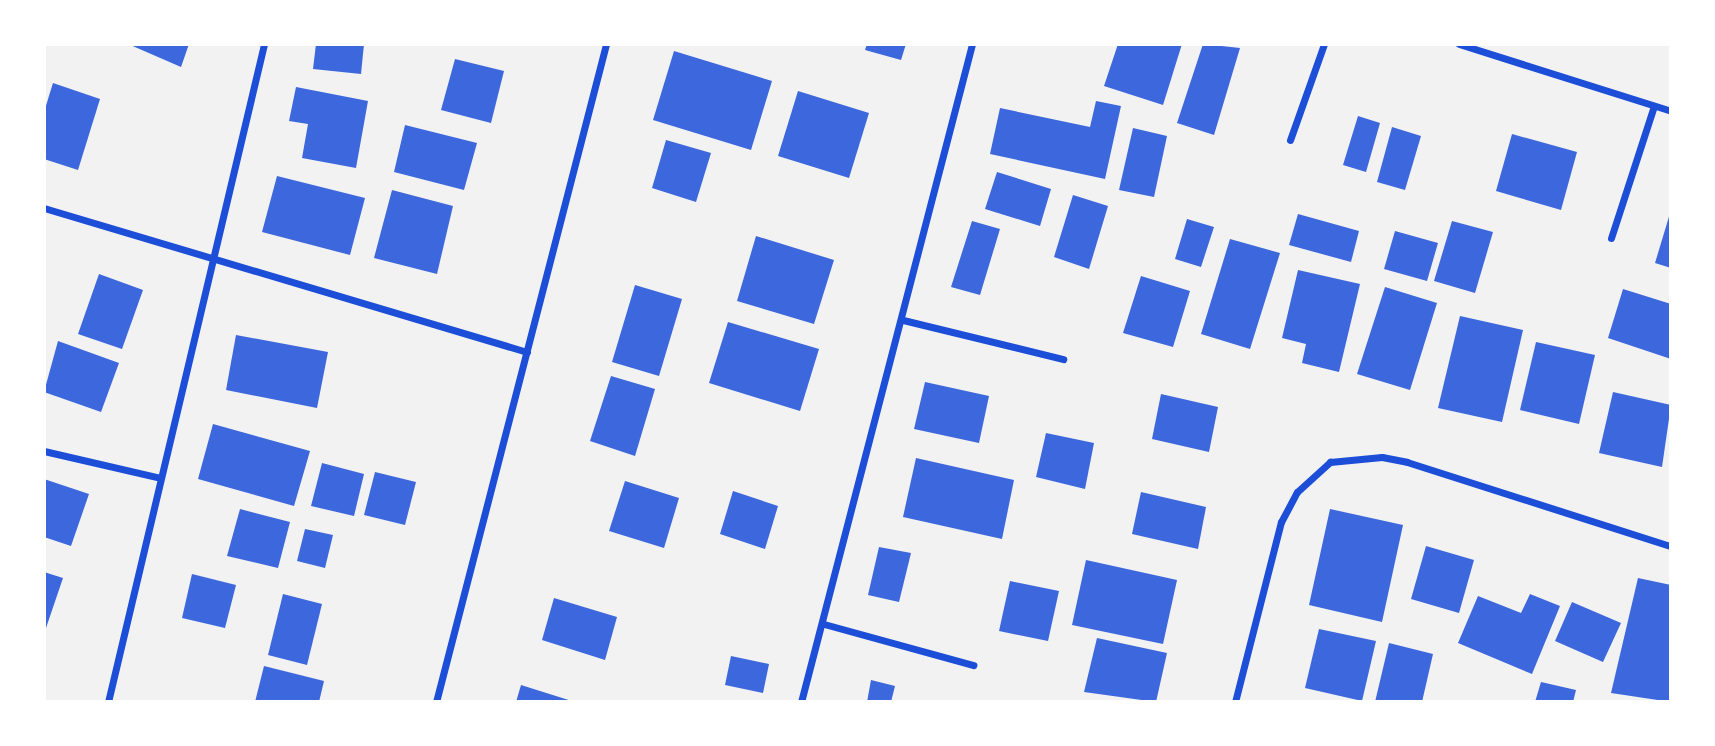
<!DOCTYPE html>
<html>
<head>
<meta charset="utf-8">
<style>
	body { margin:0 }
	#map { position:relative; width:1715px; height:746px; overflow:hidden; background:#f2f2f2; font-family:"PT Serif",serif }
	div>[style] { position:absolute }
	.building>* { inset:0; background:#3d67dc }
	.minor>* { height:7px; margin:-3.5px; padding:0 3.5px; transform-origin:3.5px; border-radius:3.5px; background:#1d4ed8 }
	span { translate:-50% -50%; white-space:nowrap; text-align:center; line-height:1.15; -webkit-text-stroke:7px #fff; paint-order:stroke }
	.frame { position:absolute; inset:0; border:46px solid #fff; pointer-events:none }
</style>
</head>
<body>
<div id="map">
	<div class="building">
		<div style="clip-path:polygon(128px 44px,189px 44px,181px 67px)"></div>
		<div style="clip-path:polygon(316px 44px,364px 44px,361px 74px,313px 69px)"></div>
		<div style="clip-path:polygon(867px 44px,906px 44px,901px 60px,865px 50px)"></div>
		<div style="clip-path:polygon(1118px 44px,1182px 44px,1163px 105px,1104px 86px)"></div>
		<div style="clip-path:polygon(1203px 44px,1240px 48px,1214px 135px,1177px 123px)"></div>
		<div style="clip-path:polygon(674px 51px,772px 81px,751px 150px,653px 120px)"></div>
		<div style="clip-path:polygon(455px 59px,504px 71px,491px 123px,441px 110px)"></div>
		<div style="clip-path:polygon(53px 83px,100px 99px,78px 170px,44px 159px,44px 112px)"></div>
		<div style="clip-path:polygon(296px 87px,368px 101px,356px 168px,302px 158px,308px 124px,289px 121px)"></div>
		<div style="clip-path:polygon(798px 91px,869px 113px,849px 178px,778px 156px)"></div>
		<div style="clip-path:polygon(1096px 101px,1121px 106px,1105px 179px,990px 154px,1000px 108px,1090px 127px)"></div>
		<div style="clip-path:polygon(1358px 116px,1380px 123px,1366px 172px,1343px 165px)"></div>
		<div style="clip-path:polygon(405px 125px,477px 143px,464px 190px,394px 172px)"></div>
		<div style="clip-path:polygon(1392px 127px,1421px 136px,1405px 190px,1377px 182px)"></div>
		<div style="clip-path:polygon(1133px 128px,1167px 136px,1154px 197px,1119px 190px)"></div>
		<div style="clip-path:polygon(1512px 134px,1577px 152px,1561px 210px,1496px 191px)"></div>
		<div style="clip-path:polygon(666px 140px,711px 153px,696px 202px,652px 188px)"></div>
		<div style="clip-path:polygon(997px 172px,1051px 189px,1040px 226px,985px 209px)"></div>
		<div style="clip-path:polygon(277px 176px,365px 198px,350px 255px,262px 232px)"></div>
		<div style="clip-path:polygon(392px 190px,453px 206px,437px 274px,374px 258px)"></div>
		<div style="clip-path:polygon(1073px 195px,1108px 206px,1089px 269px,1054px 257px)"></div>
		<div style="clip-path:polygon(1671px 210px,1671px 268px,1655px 263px)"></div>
		<div style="clip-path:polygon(1298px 214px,1359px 231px,1351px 262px,1289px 245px)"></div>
		<div style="clip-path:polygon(1187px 219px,1214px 227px,1201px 267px,1175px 259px)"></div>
		<div style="clip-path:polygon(972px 221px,1000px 229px,980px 295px,951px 287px)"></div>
		<div style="clip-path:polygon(1452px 221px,1493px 232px,1475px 293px,1434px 281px)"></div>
		<div style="clip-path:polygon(1395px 231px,1438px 243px,1427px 281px,1384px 269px)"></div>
		<div style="clip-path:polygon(756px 236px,834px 260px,814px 324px,737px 301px)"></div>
		<div style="clip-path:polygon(1230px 239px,1280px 253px,1250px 349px,1201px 334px)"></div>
		<div style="clip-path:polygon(1298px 270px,1360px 284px,1339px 372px,1302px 363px,1306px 344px,1282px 338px)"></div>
		<div style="clip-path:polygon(99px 274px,143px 290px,122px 349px,78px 334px)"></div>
		<div style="clip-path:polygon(1141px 276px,1190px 291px,1173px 347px,1123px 333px)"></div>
		<div style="clip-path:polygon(635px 285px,682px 299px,659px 376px,612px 362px)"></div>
		<div style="clip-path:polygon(1385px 287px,1437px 303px,1410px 390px,1357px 374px)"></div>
		<div style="clip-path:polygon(1623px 289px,1671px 304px,1671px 359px,1608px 338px)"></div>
		<div style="clip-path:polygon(1460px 316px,1523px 330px,1502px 422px,1438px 408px)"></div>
		<div style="clip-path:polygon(728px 322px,819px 349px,800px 411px,709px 383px)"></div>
		<div style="clip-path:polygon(236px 335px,328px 352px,317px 408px,226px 390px)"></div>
		<div style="clip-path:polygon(58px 341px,119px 363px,101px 412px,44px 392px)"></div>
		<div style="clip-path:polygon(1536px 342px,1595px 355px,1579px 424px,1520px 410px)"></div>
		<div style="clip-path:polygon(611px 376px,655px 389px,635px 456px,590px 441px)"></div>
		<div style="clip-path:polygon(925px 382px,989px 396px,979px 443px,914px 429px)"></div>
		<div style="clip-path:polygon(1613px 392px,1671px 405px,1662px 467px,1599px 453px)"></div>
		<div style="clip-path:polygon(1161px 394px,1218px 407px,1209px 452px,1152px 439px)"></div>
		<div style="clip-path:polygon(213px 424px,310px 451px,294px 506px,198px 479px)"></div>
		<div style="clip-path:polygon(1046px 433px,1094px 443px,1085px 489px,1036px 477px)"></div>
		<div style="clip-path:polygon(916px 458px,1014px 480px,1002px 539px,903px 517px)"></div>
		<div style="clip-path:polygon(322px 463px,364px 474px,354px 516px,311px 506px)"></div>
		<div style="clip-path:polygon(375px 472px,416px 482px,405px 525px,364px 515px)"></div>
		<div style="clip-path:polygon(44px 479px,89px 494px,71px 546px,44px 537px)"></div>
		<div style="clip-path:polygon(625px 481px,679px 498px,664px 548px,609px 531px)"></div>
		<div style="clip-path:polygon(733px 491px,778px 506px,765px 549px,720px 534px)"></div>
		<div style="clip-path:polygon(1141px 492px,1206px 507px,1198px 549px,1132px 534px)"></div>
		<div style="clip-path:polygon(240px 509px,290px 522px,278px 568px,227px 556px)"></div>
		<div style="clip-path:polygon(1330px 509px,1403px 525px,1382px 622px,1309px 605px)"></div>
		<div style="clip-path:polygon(305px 529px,333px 535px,325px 568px,297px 561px)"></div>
		<div style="clip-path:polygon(1426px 546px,1474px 560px,1459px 613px,1411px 599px)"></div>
		<div style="clip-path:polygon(879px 547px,911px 553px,899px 602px,868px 595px)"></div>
		<div style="clip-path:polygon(1086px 560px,1177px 580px,1163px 644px,1072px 625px)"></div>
		<div style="clip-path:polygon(44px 572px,63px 578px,46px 628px,44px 627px)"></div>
		<div style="clip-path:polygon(192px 574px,236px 585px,225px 628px,182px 618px)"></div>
		<div style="clip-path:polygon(1638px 578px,1671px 585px,1671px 702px,1611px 693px)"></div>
		<div style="clip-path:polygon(1010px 581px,1059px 591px,1048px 641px,999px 631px)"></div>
		<div style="clip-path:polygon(283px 594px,322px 604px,307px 665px,268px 655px)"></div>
		<div style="clip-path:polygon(1530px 594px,1560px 606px,1532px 674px,1458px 643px,1478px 596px,1521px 613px)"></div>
		<div style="clip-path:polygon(554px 598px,617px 617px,605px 660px,542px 640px)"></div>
		<div style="clip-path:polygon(1572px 602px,1621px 623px,1603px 662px,1555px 641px)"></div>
		<div style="clip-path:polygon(1319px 629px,1376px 641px,1362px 701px,1305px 688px)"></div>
		<div style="clip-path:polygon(1097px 638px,1167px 653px,1156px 702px,1084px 692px)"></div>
		<div style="clip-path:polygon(1389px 643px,1433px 654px,1422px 702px,1375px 702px)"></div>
		<div style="clip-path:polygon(731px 656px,769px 664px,763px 693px,725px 685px)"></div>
		<div style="clip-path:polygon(264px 666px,324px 681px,319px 702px,255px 702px)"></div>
		<div style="clip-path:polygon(871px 680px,895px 686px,891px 702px,867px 702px)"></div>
		<div style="clip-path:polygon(1541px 682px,1576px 690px,1573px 702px,1535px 702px)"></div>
		<div style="clip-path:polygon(521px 685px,575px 702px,516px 702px)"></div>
	</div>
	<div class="minor">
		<div style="left:1459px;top:44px;width:222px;rotate:17.5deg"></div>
		<div style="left:1290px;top:140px;width:102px;rotate:-70.5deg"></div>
		<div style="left:44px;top:208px;width:504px;rotate:16.6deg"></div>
		<div style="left:1611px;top:238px;width:139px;rotate:-72deg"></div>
		<div style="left:903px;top:320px;width:165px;rotate:13.7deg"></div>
		<div style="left:44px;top:451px;width:116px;rotate:13deg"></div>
		<div style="left:824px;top:624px;width:155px;rotate:15.4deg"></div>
		<div style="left:108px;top:702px;width:676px;rotate:-76.66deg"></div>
		<div style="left:436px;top:702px;width:680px;rotate:-75.51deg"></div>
		<div style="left:801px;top:702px;width:680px;rotate:-75.43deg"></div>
		<div style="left:1235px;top:702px;width:186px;rotate:-75.7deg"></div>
		<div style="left:1281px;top:522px;width:34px;rotate:-62deg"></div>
		<div style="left:1297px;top:492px;width:45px;rotate:-42.3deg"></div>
		<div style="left:1330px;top:462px;width:52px;rotate:-5.5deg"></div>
		<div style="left:1382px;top:457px;width:25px;rotate:11deg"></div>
		<div style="left:1407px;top:462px;width:277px;rotate:17.7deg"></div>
	</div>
	<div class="frame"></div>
</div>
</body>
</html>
